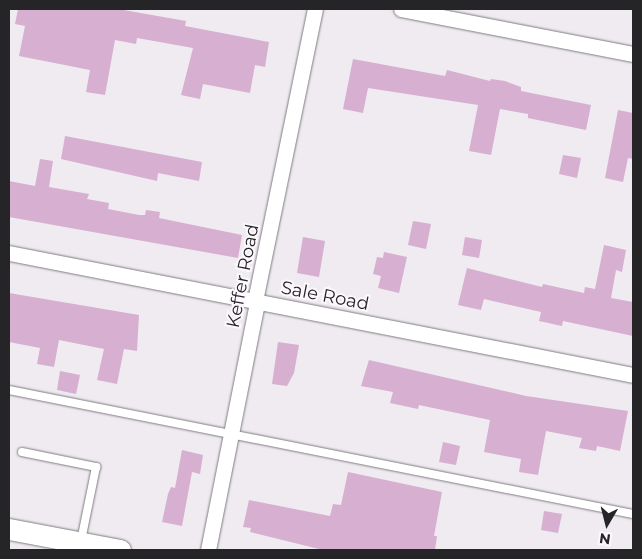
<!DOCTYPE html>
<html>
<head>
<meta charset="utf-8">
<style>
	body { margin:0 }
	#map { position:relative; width:642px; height:559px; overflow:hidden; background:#efebf0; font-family:Montserrat,sans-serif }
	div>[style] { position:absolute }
	.building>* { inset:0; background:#d7afd0 }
	.roads { filter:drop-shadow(0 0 1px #7f7c80) drop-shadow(0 0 1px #7f7c80) }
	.lane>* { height:8px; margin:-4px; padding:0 4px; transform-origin:4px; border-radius:4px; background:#fff }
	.street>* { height:15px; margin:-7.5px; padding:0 7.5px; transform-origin:7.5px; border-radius:7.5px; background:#fff }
	.secondary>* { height:21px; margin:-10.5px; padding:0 10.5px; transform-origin:10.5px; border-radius:10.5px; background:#fff }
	span { translate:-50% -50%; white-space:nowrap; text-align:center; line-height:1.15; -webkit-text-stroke:4px #fcf8fd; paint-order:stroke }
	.street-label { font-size:18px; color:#252426 }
	.frame { position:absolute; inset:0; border:10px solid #252426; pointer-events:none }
	.north { position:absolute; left:582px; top:499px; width:50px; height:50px; -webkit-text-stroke:4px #fcf8fd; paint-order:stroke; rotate:188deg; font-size:14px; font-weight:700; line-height:20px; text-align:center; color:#252426 }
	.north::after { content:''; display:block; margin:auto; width:18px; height:22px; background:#252426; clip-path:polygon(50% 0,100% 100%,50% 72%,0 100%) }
</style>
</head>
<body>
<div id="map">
	<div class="building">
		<div style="clip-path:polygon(18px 9px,118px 9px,186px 21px,185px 26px,269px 42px,265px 67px,255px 65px,250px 93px,203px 84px,200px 99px,181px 95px,193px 48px,137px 38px,136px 44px,115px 40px,105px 95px,86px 92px,90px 70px,19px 56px,25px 26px,15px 24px)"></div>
		<div style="clip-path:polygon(353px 59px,445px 76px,447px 70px,490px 81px,491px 79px,505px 81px,521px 87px,521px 91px,591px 105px,586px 130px,528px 118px,528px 114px,500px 109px,491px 155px,469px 151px,478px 105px,368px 88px,363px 113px,343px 109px)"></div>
		<div style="clip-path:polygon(618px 110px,633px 113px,633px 159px,628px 158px,623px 182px,605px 178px)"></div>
		<div style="clip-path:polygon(65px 136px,202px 162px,199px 181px,158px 173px,157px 181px,61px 159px)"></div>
		<div style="clip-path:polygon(563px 155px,581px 158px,577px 178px,559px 174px)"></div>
		<div style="clip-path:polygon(40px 159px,53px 161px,49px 187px,89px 194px,87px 199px,109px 203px,108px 209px,139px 215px,145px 215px,146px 210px,160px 212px,159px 218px,242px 235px,238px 258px,9px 217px,9px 181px,35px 186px)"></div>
		<div style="clip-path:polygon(413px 221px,431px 224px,426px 249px,408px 245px)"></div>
		<div style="clip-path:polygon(303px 237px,325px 241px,319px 277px,297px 273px)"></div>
		<div style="clip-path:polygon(465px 237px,482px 240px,479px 258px,462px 255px)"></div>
		<div style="clip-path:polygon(604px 245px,626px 250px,622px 272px,616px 270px,611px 298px,633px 302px,633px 336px,563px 321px,562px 326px,539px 321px,541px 312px,484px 299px,481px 310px,458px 305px,467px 268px,542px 287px,543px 284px,584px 293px,585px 287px,595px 289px)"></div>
		<div style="clip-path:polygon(384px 252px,407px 257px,399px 293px,378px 288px,381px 276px,373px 274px,377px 257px,383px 258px)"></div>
		<div style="clip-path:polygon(9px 293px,139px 315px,137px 351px,124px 349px,117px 384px,97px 380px,104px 349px,59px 340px,54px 367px,37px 364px,40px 348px,9px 342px)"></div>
		<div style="clip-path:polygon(278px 342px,299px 345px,294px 373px,287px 386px,272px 384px)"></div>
		<div style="clip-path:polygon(369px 360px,526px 396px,628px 411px,620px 451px,597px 446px,596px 451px,579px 448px,582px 438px,546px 431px,538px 475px,519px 472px,521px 459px,484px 452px,490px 420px,419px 405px,418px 409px,390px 403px,393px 392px,361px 386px)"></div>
		<div style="clip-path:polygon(60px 371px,80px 375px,76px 394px,57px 390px)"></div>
		<div style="clip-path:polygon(443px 442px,460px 446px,456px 465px,439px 462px)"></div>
		<div style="clip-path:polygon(182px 450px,203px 455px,200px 474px,192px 472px,182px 526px,162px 522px,168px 494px,171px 487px,175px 488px)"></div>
		<div style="clip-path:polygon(348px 472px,442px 492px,434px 536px,437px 536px,435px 550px,323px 550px,250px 532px,251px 528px,243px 527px,249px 500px,330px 516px,333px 504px,341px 505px)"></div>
		<div style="clip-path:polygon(544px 511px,562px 514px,558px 533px,541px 530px)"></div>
	</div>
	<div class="roads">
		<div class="lane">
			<div style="left:9px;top:390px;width:636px;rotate:11.24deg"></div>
			<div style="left:22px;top:452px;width:76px;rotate:11.5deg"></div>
			<div style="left:96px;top:467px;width:76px;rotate:101.5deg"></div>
		</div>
		<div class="street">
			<div style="left:401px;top:9px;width:236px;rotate:11deg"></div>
			<div style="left:9px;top:253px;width:636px;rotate:11.06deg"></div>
			<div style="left:208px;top:550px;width:247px;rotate:-78.8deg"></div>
			<div style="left:256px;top:308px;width:12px;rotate:-90deg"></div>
			<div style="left:256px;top:296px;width:293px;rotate:-78.4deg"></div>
		</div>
		<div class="secondary">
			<div style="left:9px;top:529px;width:113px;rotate:10.7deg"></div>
		</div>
	</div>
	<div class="street-label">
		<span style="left:243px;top:276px;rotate:-79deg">Keffer Road</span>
		<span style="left:325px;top:296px;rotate:11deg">Sale Road</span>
	</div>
	<div class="frame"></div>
	<div class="north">N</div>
</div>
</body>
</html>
